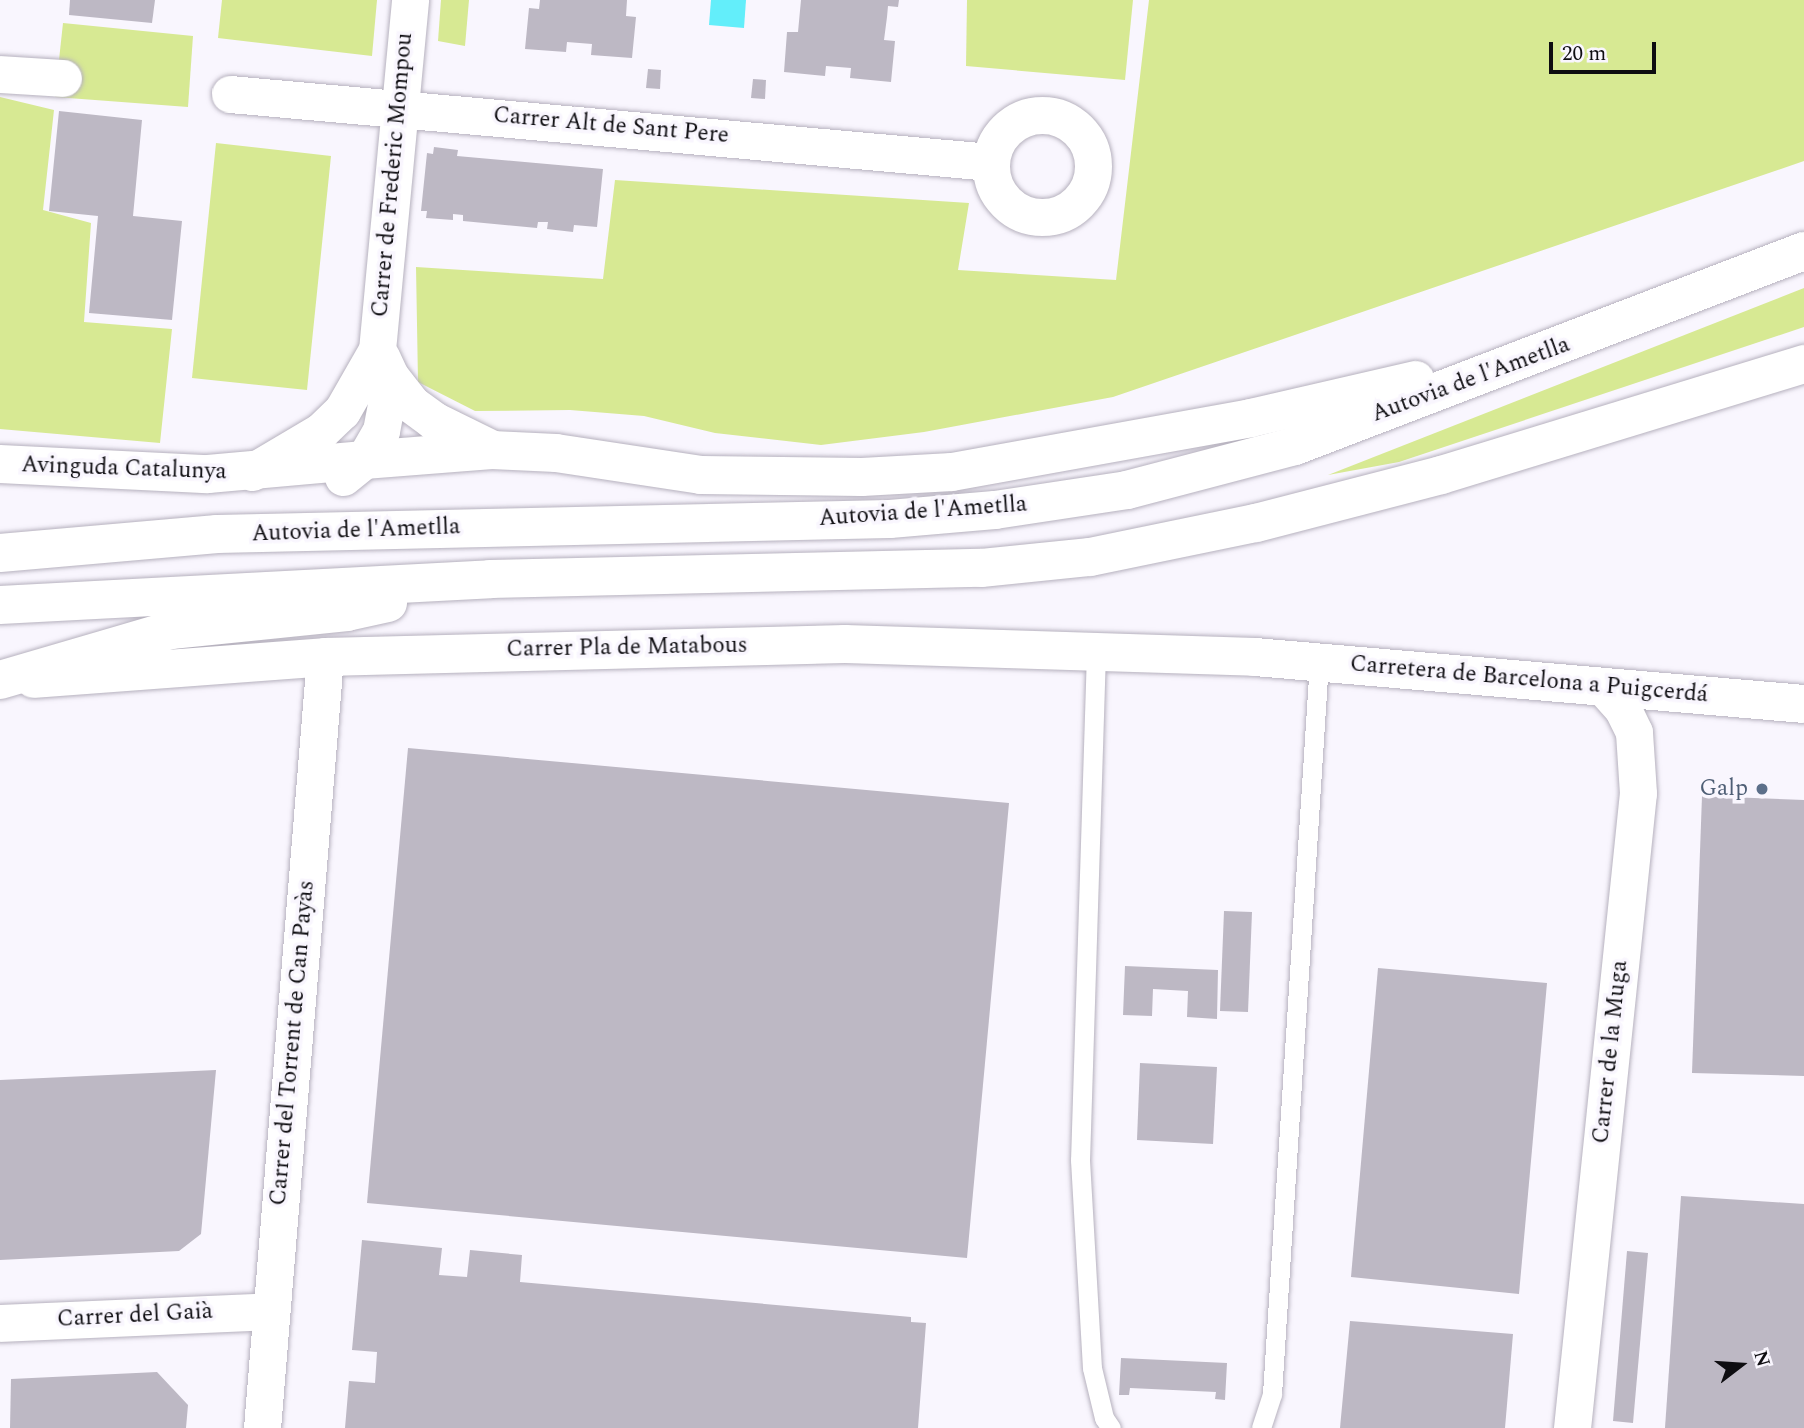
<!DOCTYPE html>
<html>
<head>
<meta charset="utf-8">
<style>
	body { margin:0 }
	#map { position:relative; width:1804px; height:1428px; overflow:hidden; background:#f9f6fe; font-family:Spectral,serif }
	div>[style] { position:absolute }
	.green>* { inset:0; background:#d7e993 }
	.water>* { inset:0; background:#63eefa }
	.building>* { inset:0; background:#bdb8c4 }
	.roads { filter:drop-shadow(0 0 2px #b6b1be) drop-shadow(0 0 2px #b6b1be) }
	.lane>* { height:19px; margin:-9.5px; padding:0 9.5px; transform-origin:9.5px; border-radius:9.5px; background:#fff }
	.street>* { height:37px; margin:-18.5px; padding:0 18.5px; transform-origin:18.5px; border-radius:18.5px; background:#fff }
	.street>.ring { margin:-18.5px; padding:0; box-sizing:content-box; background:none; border:37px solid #fff; border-radius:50% }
	.secondary>* { height:38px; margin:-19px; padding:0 19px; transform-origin:19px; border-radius:19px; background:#fff }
	.highway>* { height:38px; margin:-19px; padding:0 19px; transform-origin:19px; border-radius:19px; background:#fff }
	.dots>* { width:19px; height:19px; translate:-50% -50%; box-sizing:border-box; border:4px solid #f9f6fe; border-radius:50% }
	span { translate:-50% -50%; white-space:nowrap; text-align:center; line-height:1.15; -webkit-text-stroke:7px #f9f6fe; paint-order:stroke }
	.street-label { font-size:23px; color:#0e0d11 }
	.service-label { font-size:23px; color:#4e5e75 }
	.right { translate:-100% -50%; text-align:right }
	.north { position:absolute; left:1706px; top:1330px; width:70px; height:70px; -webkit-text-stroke:5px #f9f6fe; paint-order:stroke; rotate:73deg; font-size:19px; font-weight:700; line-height:28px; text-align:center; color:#0e0d11 }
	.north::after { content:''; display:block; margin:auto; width:24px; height:32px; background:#0e0d11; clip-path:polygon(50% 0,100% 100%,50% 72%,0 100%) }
	.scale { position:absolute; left:1549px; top:42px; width:107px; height:32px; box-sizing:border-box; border:4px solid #0e0d11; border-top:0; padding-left:9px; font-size:21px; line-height:24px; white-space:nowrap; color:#0e0d11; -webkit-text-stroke:5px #f9f6fe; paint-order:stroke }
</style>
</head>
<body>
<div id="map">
	<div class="green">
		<div style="clip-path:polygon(222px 0,377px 0,372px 56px,218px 38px)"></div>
		<div style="clip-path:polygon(441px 0,469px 0,465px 46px,438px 41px)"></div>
		<div style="clip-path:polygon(967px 0,1133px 0,1125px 80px,966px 66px)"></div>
		<div style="clip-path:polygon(1149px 0,1804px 0,1804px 161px,1113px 397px,924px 432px,821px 445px,715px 433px,644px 416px,570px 410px,475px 411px,418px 382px,416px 267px,603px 279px,615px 180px,969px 203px,958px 270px,1116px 280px)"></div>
		<div style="clip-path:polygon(63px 23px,193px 36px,188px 107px,55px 97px)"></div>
		<div style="clip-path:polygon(0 97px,54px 110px,43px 210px,91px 223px,84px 322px,172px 329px,160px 443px,0 429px)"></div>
		<div style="clip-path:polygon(216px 143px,331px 156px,307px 390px,192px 378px)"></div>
		<div style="clip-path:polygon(1804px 288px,1804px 327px,1399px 462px,1328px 475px)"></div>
	</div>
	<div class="water">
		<div style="clip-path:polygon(711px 0,746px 0,744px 28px,709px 25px)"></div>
	</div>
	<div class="building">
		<div style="clip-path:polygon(70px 0,155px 0,152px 23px,69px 15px)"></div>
		<div style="clip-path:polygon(540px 0,627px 0,626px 16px,636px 17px,632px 58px,591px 55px,592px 44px,567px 42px,566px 52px,525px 49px,529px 8px,539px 9px)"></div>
		<div style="clip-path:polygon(801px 0,899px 0,898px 7px,888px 6px,887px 17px,884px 40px,895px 41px,891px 82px,850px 78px,851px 68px,826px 66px,825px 76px,784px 72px,787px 32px,798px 32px)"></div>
		<div style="clip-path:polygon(648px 69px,661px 70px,660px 89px,646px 88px)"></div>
		<div style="clip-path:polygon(753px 79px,766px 80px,765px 99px,751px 98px)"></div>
		<div style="clip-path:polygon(59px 111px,142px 120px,133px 216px,182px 221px,172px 320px,89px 313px,98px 216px,49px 211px)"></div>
		<div style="clip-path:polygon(434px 147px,458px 150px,457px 156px,603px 169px,597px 227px,574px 225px,573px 232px,547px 229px,548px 222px,538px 222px,537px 228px,463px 221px,463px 215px,453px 214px,453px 220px,426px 218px,427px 211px,421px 211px,427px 153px,433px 154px)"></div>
		<div style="clip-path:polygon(408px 748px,1009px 803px,967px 1258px,367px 1203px)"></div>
		<div style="clip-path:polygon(1702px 796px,1804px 800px,1804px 1076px,1692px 1073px)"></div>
		<div style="clip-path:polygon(1224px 911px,1252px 912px,1248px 1012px,1220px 1011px)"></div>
		<div style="clip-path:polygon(1125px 966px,1218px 970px,1217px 1019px,1187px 1017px,1188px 991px,1153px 989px,1152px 1016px,1123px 1015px)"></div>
		<div style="clip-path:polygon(1378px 968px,1547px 983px,1519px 1294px,1351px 1277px)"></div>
		<div style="clip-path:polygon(1140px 1063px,1217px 1067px,1213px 1144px,1137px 1140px)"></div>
		<div style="clip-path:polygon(216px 1070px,201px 1234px,179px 1251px,0 1260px,0 1080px)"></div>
		<div style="clip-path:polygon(1681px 1196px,1804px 1204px,1804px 1428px,1665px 1428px)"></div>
		<div style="clip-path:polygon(362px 1240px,442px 1248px,439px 1275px,467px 1277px,470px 1250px,522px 1255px,520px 1282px,911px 1317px,911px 1322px,926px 1323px,918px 1428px,345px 1428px,349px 1381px,375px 1383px,377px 1352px,352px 1350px)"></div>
		<div style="clip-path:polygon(1627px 1251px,1648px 1253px,1633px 1423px,1613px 1421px)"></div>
		<div style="clip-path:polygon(1350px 1321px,1513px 1334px,1505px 1428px,1340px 1428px)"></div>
		<div style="clip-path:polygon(1121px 1358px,1227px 1363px,1225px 1400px,1215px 1399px,1216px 1392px,1130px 1388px,1129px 1395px,1119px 1395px)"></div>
		<div style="clip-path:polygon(157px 1372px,188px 1405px,186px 1428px,10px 1428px,11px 1379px)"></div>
	</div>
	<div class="roads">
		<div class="lane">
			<div style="left:1096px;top:652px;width:508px;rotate:91.8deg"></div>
			<div style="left:1080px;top:1160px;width:208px;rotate:86.7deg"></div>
			<div style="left:1092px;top:1368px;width:51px;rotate:76.5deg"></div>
			<div style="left:1104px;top:1418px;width:12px;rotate:55deg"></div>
			<div style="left:1261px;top:1428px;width:36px;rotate:-72deg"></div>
			<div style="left:1272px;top:1394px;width:734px;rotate:-86.33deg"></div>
		</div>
		<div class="street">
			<div style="left:0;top:74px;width:63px;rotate:3.6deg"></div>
			<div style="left:230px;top:94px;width:764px;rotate:5.11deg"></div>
			<div class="ring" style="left:991px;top:115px;width:65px;height:65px"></div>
			<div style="left:252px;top:472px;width:80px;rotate:-30.7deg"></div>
			<div style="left:321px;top:431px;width:29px;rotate:-44deg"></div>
			<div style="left:342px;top:411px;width:70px;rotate:-60.2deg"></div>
			<div style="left:377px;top:350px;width:352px;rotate:-84.6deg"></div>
			<div style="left:343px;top:477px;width:27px;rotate:-39deg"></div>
			<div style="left:364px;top:460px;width:34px;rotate:-60deg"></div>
			<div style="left:381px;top:431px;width:54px;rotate:-79.3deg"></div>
			<div style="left:391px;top:378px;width:23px;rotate:-115deg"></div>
			<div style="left:0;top:1323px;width:271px;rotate:-2.5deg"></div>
			<div style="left:262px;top:1428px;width:774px;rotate:-85.33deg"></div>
			<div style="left:1572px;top:1428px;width:638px;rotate:-84.07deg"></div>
			<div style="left:1638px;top:793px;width:61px;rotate:-93.8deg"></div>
			<div style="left:1634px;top:732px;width:25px;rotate:-116deg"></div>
			<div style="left:1623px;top:709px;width:31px;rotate:-132deg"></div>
		</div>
		<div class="secondary">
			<div style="left:0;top:464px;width:208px;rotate:2.8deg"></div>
			<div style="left:208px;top:474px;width:157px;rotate:-5.1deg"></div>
			<div style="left:34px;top:679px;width:292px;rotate:-4.3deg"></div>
			<div style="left:325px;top:657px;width:520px;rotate:-1.43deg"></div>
			<div style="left:845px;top:644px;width:410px;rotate:1.8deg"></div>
			<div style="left:1255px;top:657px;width:551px;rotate:4.89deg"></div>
		</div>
		<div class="highway">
			<div style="left:391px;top:378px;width:33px;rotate:52deg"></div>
			<div style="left:411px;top:404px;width:29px;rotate:36deg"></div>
			<div style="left:434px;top:421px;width:64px;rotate:26.2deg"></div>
			<div style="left:364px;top:460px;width:128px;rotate:-4.5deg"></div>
			<div style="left:492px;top:450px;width:64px;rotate:2.7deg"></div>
			<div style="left:556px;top:453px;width:147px;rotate:8.6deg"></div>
			<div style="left:701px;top:475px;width:161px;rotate:0.7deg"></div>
			<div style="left:862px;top:477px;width:90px;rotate:-3.2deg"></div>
			<div style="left:952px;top:472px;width:304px;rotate:-10.2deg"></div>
			<div style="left:1251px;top:418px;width:169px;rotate:-13deg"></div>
			<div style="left:0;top:553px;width:218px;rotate:-5deg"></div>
			<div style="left:217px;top:534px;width:673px;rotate:-1.28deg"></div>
			<div style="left:890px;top:519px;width:105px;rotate:-4.9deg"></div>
			<div style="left:995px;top:510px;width:134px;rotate:-8.6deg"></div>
			<div style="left:1127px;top:490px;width:174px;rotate:-14.7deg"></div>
			<div style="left:1295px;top:446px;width:545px;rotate:-20.96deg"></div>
			<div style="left:0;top:605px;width:491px;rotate:-3deg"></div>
			<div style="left:490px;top:579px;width:491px;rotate:-1.3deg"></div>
			<div style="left:981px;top:568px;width:110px;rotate:-5.8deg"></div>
			<div style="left:1090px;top:557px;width:169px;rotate:-11.6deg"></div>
			<div style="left:1256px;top:523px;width:191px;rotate:-14.5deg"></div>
			<div style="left:1441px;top:475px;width:380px;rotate:-17deg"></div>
			<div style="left:0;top:680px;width:178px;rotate:-16.3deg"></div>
			<div style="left:171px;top:630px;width:177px;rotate:-5.8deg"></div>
			<div style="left:347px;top:612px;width:42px;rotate:-12.4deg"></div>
		</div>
	</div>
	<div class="dots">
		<div style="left:1762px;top:789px;background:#5c6f8a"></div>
	</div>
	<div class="street-label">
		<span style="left:611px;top:126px;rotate:5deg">Carrer Alt de Sant Pere</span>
		<span style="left:393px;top:175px;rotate:-85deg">Carrer de Frederic Mompou</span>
		<span style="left:1471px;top:380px;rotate:-20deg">Autovia de l'Ametlla</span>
		<span style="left:124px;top:469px;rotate:2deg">Avinguda Catalunya</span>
		<span style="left:923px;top:512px;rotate:-4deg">Autovia de l'Ametlla</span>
		<span style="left:356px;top:531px;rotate:-2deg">Autovia de l'Ametlla</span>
		<span style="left:627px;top:648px;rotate:-1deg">Carrer Pla de Matabous</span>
		<span style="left:1529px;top:680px;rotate:5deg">Carretera de Barcelona a Puigcerdá</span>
		<span style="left:293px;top:1043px;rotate:-85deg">Carrer del Torrent de Can Payàs</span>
		<span style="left:1611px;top:1052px;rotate:-84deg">Carrer de la Muga</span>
		<span style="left:135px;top:1316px;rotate:-3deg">Carrer del Gaià</span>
	</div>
	<div class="service-label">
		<span class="right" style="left:1748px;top:789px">Galp</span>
	</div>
	<div class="north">N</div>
	<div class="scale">20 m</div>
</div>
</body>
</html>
